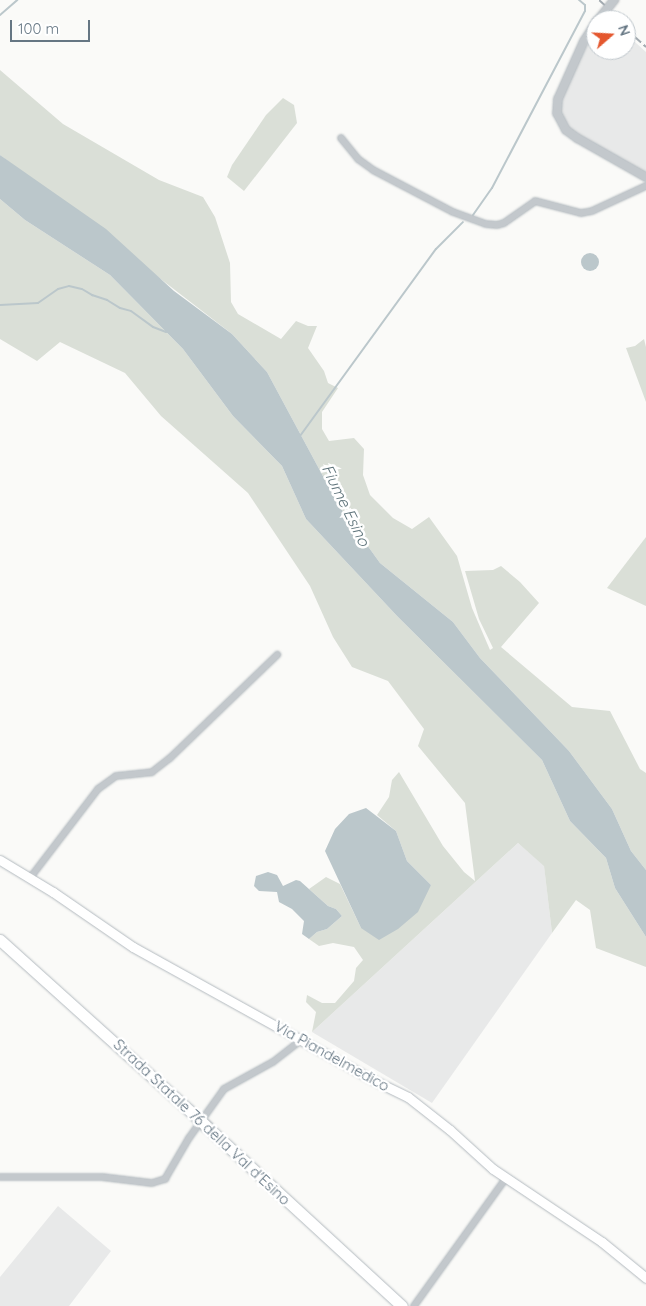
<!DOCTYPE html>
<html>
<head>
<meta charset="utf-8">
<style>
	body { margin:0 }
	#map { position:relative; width:646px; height:1306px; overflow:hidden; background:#fafaf8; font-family:Quicksand,sans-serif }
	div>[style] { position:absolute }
	.built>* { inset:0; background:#e8e9e9 }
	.green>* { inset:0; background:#dadfd7 }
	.water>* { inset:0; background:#bbc7cb }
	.round { border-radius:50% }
	.stream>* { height:2px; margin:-1px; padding:0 1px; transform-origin:1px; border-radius:1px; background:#bbc7cb }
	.roads { filter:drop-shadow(0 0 1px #b3babf) drop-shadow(0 0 1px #b3babf) }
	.minor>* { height:6px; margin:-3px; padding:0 3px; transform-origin:3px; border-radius:3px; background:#c3c8cc }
	.tertiary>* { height:8px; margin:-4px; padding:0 4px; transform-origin:4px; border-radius:4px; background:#c3c8cc }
	.secondary>* { height:9px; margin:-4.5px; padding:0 4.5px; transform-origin:4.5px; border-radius:4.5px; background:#fff }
	.trunk>* { height:11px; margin:-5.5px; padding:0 5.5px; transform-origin:5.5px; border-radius:5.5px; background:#fff }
	.rail>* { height:2px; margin-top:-1px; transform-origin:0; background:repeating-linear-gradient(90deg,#a2aab0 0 8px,transparent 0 12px) }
	.bridges { filter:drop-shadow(0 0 1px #b4b9bd) drop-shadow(0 0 1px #b4b9bd) }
	.tertiary-bridge>* { height:8px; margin:-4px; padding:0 4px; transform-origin:4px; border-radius:4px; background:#c3c8cc }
	.trunk-bridge>* { height:11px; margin:-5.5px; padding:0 5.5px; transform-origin:5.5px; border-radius:5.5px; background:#fff }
	span { translate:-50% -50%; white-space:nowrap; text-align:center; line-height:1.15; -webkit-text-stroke:5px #fff; paint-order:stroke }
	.street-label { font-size:15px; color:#657683 }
	.water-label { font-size:16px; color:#60757c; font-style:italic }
	.north { position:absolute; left:586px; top:10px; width:50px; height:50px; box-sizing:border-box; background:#fff; border:1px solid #c1c8cd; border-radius:50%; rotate:71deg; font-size:14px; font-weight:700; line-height:20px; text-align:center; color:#657683 }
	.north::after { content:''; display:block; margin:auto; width:18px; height:22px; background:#e4572e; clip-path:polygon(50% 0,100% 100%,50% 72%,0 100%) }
	.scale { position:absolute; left:10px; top:20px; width:80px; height:22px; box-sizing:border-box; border:2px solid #657683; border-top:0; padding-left:6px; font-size:15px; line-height:18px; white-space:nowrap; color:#657683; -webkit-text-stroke:4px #fff; paint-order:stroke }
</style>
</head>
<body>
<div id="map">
	<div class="built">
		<div style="clip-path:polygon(596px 28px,596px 50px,626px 50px,626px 34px,646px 52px,646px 173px,574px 132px,565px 123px,560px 113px,561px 101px,567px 85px)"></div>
		<div style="clip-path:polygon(518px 843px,544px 865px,552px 933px,432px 1103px,312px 1032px)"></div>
		<div style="clip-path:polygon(58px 1206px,111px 1251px,69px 1306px,0 1306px,0 1277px)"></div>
	</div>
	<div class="green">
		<div style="clip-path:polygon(0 70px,63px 124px,159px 180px,203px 197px,215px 217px,230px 263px,231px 302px,238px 314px,281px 339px,296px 321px,308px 326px,317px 326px,308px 348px,324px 371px,328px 383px,338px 388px,322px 412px,322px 429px,329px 441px,354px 438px,364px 449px,363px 475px,370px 495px,393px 518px,412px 529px,429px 517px,457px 556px,472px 608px,490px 650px,493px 648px,479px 619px,465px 571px,493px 570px,501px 566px,520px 582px,539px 603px,501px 647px,572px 707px,610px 711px,640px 769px,646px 773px,646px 870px,631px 851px,612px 809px,569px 751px,480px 658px,453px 622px,380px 563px,339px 506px,267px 372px,232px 334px,0 155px)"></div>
		<div style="clip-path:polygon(283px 98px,294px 105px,297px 123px,244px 191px,227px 177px,232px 165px,266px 115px)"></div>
		<div style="clip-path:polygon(0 199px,25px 220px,110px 275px,183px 349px,233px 416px,282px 466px,306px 519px,398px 617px,542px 760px,570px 821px,606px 858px,615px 888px,646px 937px,646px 967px,596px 948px,590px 910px,576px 900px,552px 933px,544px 866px,518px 843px,312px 1032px,316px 1012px,306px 1002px,307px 995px,322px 1003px,335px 1003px,354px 981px,356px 968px,363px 960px,354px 947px,333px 943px,319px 946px,309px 939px,317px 932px,327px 929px,342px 916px,336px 909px,328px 906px,309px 889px,326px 877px,340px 884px,361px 928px,431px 885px,407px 861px,396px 831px,377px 815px,389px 797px,392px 780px,399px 772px,443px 846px,464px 872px,475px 881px,465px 803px,418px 746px,424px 729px,388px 681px,352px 667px,333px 637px,310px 586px,248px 493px,161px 416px,125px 373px,60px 342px,37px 361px,0 339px)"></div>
		<div style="clip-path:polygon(644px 339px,646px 347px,646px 402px,626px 348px,635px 346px)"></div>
		<div style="clip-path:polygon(646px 537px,646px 606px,607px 588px)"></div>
	</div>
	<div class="water">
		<div style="clip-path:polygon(0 155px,106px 229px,174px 291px,232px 334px,267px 372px,339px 506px,380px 563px,453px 622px,480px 658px,569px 751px,612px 809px,631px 851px,646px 870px,646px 937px,615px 888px,606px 858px,570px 821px,542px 760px,398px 617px,306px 519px,282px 466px,233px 416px,183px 349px,110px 275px,25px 220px,0 199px)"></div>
		<div class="round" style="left:581px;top:253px;width:18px;height:18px"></div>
		<div style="clip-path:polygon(366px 808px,396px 831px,407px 861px,431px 885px,418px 912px,398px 929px,379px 940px,361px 928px,325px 851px,335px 829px,349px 814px)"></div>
		<div style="clip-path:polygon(268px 872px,277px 875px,283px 886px,296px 880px,300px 881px,328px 906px,336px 909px,342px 916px,327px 929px,317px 932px,309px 939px,302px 934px,304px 921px,292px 909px,279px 902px,277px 892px,259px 891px,254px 886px,256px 876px)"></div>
	</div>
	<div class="stream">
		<div style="left:0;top:15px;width:23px;rotate:-41deg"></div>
		<div style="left:473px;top:215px;width:33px;rotate:-55deg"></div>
		<div style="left:492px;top:188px;width:200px;rotate:-62.3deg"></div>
		<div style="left:585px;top:11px;width:6px;rotate:-90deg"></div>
		<div style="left:585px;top:5px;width:8px;rotate:-140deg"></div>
		<div style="left:0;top:305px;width:38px;rotate:-3deg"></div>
		<div style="left:38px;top:303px;width:24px;rotate:-35deg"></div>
		<div style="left:58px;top:289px;width:11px;rotate:-15deg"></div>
		<div style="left:69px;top:286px;width:13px;rotate:13deg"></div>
		<div style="left:82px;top:289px;width:12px;rotate:31deg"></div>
		<div style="left:92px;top:295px;width:16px;rotate:18deg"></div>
		<div style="left:107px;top:300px;width:15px;rotate:32deg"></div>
		<div style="left:120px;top:308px;width:11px;rotate:15deg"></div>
		<div style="left:131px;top:311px;width:27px;rotate:36deg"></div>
		<div style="left:153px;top:327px;width:14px;rotate:21deg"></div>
		<div style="left:300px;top:436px;width:231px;rotate:-54deg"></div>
		<div style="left:436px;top:249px;width:38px;rotate:-45deg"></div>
	</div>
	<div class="roads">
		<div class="minor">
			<div style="left:341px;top:138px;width:27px;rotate:51deg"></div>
			<div style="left:358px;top:159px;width:19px;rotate:36deg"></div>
			<div style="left:373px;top:170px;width:90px;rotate:27.7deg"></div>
			<div style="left:453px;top:212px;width:35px;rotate:20deg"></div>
			<div style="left:486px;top:224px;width:11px;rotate:5deg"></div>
			<div style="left:497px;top:225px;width:7px;rotate:-16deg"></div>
			<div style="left:504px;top:223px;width:38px;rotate:-35deg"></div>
			<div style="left:535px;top:201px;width:48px;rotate:14.6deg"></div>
			<div style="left:581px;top:213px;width:11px;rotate:-10deg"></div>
			<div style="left:592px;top:211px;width:60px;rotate:-24.8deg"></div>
			<div style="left:30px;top:878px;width:112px;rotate:-52.6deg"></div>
			<div style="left:98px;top:789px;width:22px;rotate:-36deg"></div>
			<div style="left:116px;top:776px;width:36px;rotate:-6deg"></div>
			<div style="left:152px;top:772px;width:23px;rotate:-38deg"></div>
			<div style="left:170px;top:758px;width:149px;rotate:-43.9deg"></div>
			<div style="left:0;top:1177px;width:102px"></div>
			<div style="left:102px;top:1177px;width:50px;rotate:6.8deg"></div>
			<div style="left:152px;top:1183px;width:14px;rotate:-17deg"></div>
			<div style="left:165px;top:1179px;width:48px;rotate:-59.7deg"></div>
			<div style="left:189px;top:1138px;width:60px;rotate:-54.5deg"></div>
			<div style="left:224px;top:1089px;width:56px;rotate:-28.9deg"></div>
			<div style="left:273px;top:1062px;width:36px;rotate:-38deg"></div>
			<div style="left:414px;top:1306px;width:158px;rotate:-54.3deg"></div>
		</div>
		<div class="tertiary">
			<div style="left:596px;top:22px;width:22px;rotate:122deg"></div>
			<div style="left:584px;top:41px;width:64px;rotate:114.1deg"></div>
			<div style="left:558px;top:99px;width:14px;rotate:94deg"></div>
			<div style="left:557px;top:113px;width:19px;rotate:62deg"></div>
			<div style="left:566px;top:130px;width:14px;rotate:36deg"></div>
			<div style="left:577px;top:138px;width:79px;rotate:29.5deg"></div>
		</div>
		<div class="secondary">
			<div style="left:0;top:860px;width:62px;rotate:31.1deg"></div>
			<div style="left:53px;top:892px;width:97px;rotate:34.5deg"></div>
			<div style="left:133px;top:947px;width:270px;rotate:29deg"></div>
			<div style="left:369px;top:1078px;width:43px;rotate:26deg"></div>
			<div style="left:408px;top:1097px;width:53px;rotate:38.2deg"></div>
			<div style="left:450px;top:1130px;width:58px;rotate:42.2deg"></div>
			<div style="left:493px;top:1169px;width:131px;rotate:33.8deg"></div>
			<div style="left:602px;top:1242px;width:57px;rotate:39.3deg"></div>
		</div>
		<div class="trunk">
			<div style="left:0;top:940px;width:266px;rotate:42deg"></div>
			<div style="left:206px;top:1126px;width:266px;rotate:42.6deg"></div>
		</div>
	</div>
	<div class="rail">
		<div style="left:599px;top:0;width:30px;rotate:42deg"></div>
		<div style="left:626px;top:29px;width:27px;rotate:42deg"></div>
	</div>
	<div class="bridges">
		<div class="tertiary-bridge">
			<div style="left:598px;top:20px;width:26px;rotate:-51deg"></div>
		</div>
		<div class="trunk-bridge">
			<div style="left:198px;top:1118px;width:11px;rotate:45deg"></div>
		</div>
	</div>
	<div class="street-label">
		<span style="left:332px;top:1056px;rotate:29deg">Via Piandelmedico</span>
		<span style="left:202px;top:1122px;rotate:43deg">Strada Statale 76 della Val d'Esino</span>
	</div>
	<div class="water-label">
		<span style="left:346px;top:505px;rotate:64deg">Fiume Esino</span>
	</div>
	<div class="north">N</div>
	<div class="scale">100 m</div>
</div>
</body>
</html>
